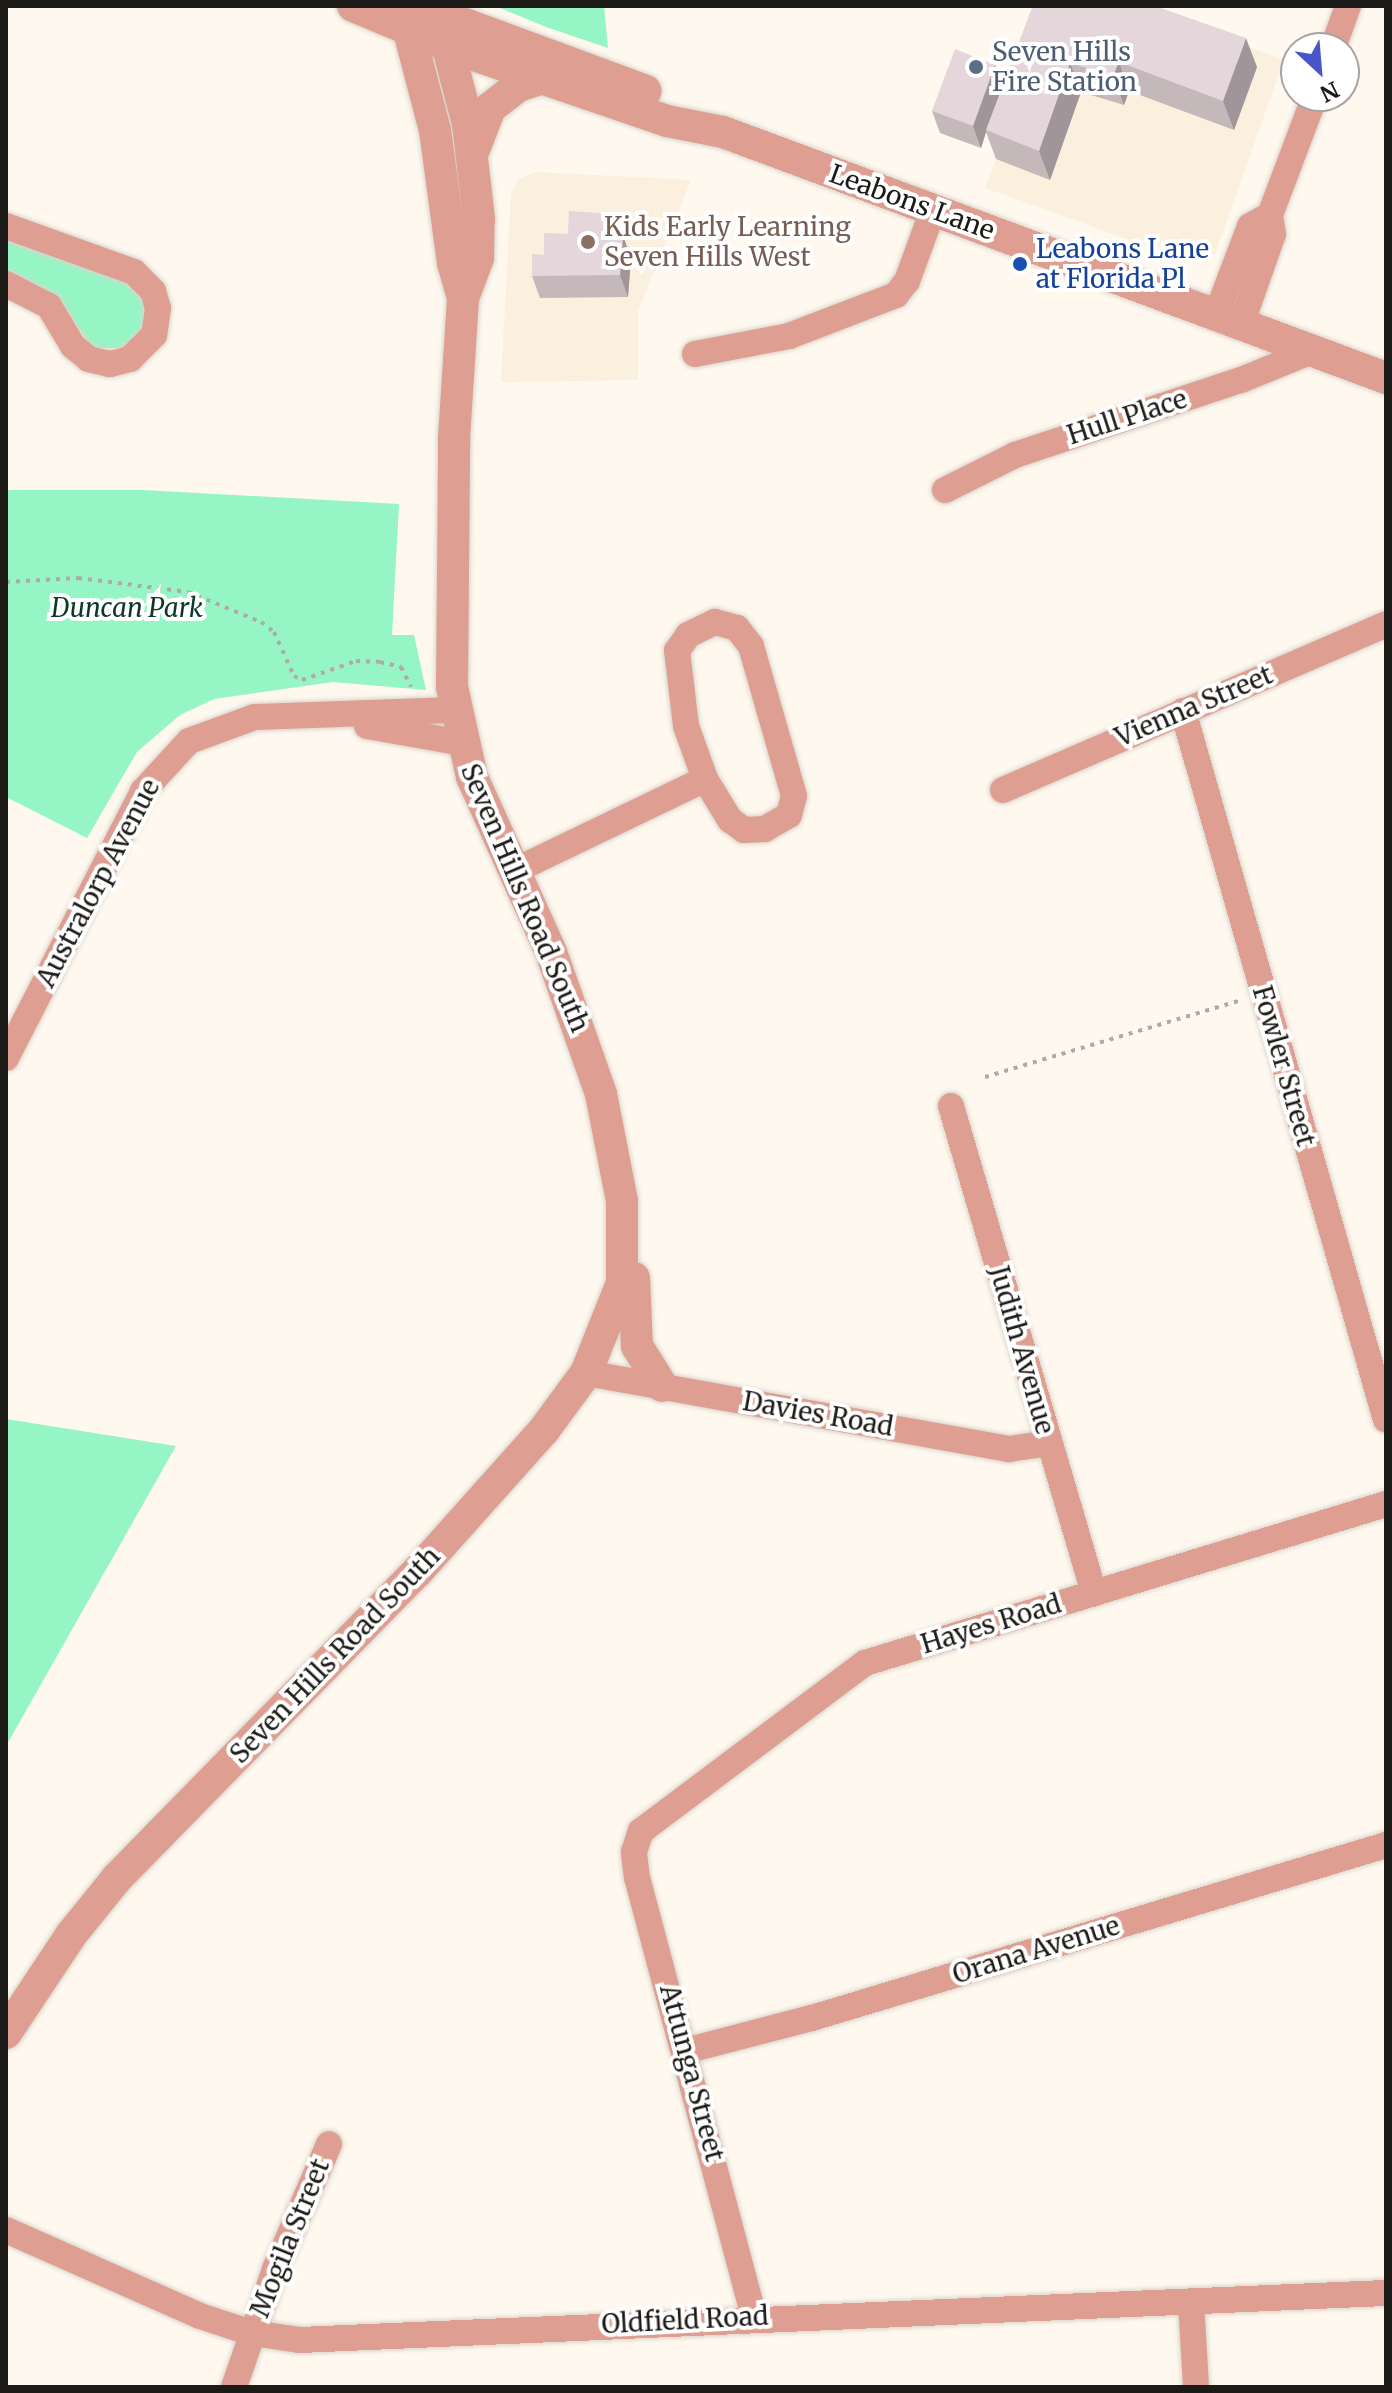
<!DOCTYPE html>
<html>
<head>
<meta charset="utf-8">
<style>
	body { margin:0 }
	#map { position:relative; width:1392px; height:2393px; overflow:hidden; background:#fef8ef; font-family:Merriweather,serif }
	div>[style] { position:absolute }
	.built>* { inset:0; background:#fbefdd }
	.green>* { inset:0; background:#96f5c5 }
	.path>* { height:4px; margin-top:-2px; transform-origin:0; background:repeating-linear-gradient(90deg,#afaba3 0 4px,transparent 0 10px) }
	.roads { filter:drop-shadow(0 0 2px #dad5cc) drop-shadow(0 0 2px #dad5cc) }
	.minor>* { height:26px; margin:-13px; padding:0 13px; transform-origin:13px; border-radius:13px; background:#de9f92 }
	.tertiary>* { height:32px; margin:-16px; padding:0 16px; transform-origin:16px; border-radius:16px; background:#de9f92 }
	.wall>* { inset:0; background:#c4b8bb }
	.shaded-wall>* { inset:0; background:#a09699 }
	.building>* { inset:0; background:#e4d6da }
	.dots>* { width:22px; height:22px; translate:-50% -50%; box-sizing:border-box; border:4px solid #fff; border-radius:50% }
	span { translate:-50% -50%; white-space:nowrap; text-align:center; line-height:1.15; -webkit-text-stroke:8px #fff; paint-order:stroke }
	.service-label { font-size:26px; color:#4e5e75 }
	.left { translate:0 -50%; text-align:left }
	.street-label { font-size:26px; color:#1d1b17 }
	.education-label { font-size:26px; color:#785e54 }
	.transit-label { font-size:26px; color:#164399 }
	.park-label { font-size:26px; color:#0d3825; font-style:italic }
	.frame { position:absolute; inset:0; border:8px solid #1d1b17; pointer-events:none }
	.north { position:absolute; left:1280px; top:32px; width:80px; height:80px; box-sizing:border-box; background:#fff; border:2px solid #a5a4a2; border-radius:50%; rotate:154deg; font-size:22px; font-weight:700; line-height:32px; text-align:center; color:#1d1b17 }
	.north::after { content:''; display:block; margin:auto; width:28px; height:36px; background:#4755ca; clip-path:polygon(50% 0,100% 100%,50% 72%,0 100%) }
</style>
</head>
<body>
<div id="map">
	<div class="built">
		<div style="clip-path:polygon(1054px 6px,1137px 6px,1284px 60px,1215px 254px,1194px 263px,985px 188px)"></div>
		<div style="clip-path:polygon(535px 172px,691px 180px,638px 311px,638px 380px,501px 382px,511px 194px,518px 179px)"></div>
	</div>
	<div class="green">
		<div style="clip-path:polygon(495px 6px,604px 6px,608px 48px,546px 27px)"></div>
		<div style="clip-path:polygon(6px 236px,140px 288px,149px 322px,124px 348px,92px 348px,61px 303px,38px 285px,6px 271px)"></div>
		<div style="clip-path:polygon(6px 490px,143px 490px,399px 504px,392px 635px,414px 635px,426px 690px,333px 682px,214px 699px,180px 715px,137px 752px,87px 838px,6px 797px)"></div>
		<div style="clip-path:polygon(6px 1419px,176px 1446px,6px 1746px)"></div>
	</div>
	<div class="path">
		<div style="left:6px;top:582px;width:72px;rotate:-3.2deg"></div>
		<div style="left:78px;top:578px;width:111px;rotate:7.3deg"></div>
		<div style="left:188px;top:592px;width:79px;rotate:22.3deg"></div>
		<div style="left:261px;top:622px;width:16px;rotate:38deg"></div>
		<div style="left:274px;top:632px;width:48px;rotate:65.6deg"></div>
		<div style="left:294px;top:676px;width:9px;rotate:27deg"></div>
		<div style="left:302px;top:680px;width:57px;rotate:-19.4deg"></div>
		<div style="left:356px;top:661px;width:24px;rotate:2deg"></div>
		<div style="left:380px;top:662px;width:22px;rotate:13deg"></div>
		<div style="left:401px;top:667px;width:22px;rotate:63deg"></div>
		<div style="left:985px;top:1077px;width:267px;rotate:-16.7deg"></div>
	</div>
	<div class="roads">
		<div class="minor">
			<div style="left:1333px;top:48px;width:45px;rotate:-70.3deg"></div>
			<div style="left:6px;top:226px;width:136px;rotate:19.8deg"></div>
			<div style="left:134px;top:272px;width:27px;rotate:45deg"></div>
			<div style="left:153px;top:291px;width:18px;rotate:74deg"></div>
			<div style="left:158px;top:308px;width:27px;rotate:98deg"></div>
			<div style="left:154px;top:335px;width:34px;rotate:135deg"></div>
			<div style="left:130px;top:359px;width:21px;rotate:166deg"></div>
			<div style="left:110px;top:364px;width:22px;rotate:-167deg"></div>
			<div style="left:89px;top:359px;width:21px;rotate:-141deg"></div>
			<div style="left:73px;top:346px;width:47px;rotate:-121deg"></div>
			<div style="left:49px;top:306px;width:48px;rotate:-152.9deg"></div>
			<div style="left:1217px;top:313px;width:93px;rotate:-69.2deg"></div>
			<div style="left:1250px;top:226px;width:23px;rotate:-29deg"></div>
			<div style="left:1242px;top:322px;width:93px;rotate:-70.6deg"></div>
			<div style="left:1273px;top:234px;width:19px;rotate:-99deg"></div>
			<div style="left:1270px;top:215px;width:127px;rotate:-69.3deg"></div>
			<div style="left:695px;top:354px;width:96px;rotate:-10.8deg"></div>
			<div style="left:789px;top:336px;width:115px;rotate:-21deg"></div>
			<div style="left:896px;top:295px;width:18px;rotate:-52deg"></div>
			<div style="left:907px;top:281px;width:76px;rotate:-69.9deg"></div>
			<div style="left:945px;top:490px;width:78px;rotate:-26.6deg"></div>
			<div style="left:1015px;top:455px;width:238px;rotate:-18.4deg"></div>
			<div style="left:1241px;top:380px;width:77px;rotate:-22.2deg"></div>
			<div style="left:715px;top:622px;width:23px;rotate:15deg"></div>
			<div style="left:737px;top:628px;width:23px;rotate:52deg"></div>
			<div style="left:751px;top:646px;width:156px;rotate:74deg"></div>
			<div style="left:794px;top:796px;width:20px;rotate:105deg"></div>
			<div style="left:789px;top:815px;width:28px;rotate:150deg"></div>
			<div style="left:765px;top:829px;width:21px;rotate:177deg"></div>
			<div style="left:744px;top:830px;width:17px;rotate:-144deg"></div>
			<div style="left:730px;top:820px;width:48px;rotate:-121.4deg"></div>
			<div style="left:705px;top:779px;width:56px;rotate:-109.7deg"></div>
			<div style="left:686px;top:726px;width:76px;rotate:-96.8deg"></div>
			<div style="left:677px;top:651px;width:19px;rotate:-55deg"></div>
			<div style="left:688px;top:635px;width:30px;rotate:-26deg"></div>
			<div style="left:1183px;top:711px;width:737px;rotate:74.02deg"></div>
			<div style="left:367px;top:726px;width:97px;rotate:10.1deg"></div>
			<div style="left:1003px;top:790px;width:417px;rotate:-23.4deg"></div>
			<div style="left:514px;top:871px;width:212px;rotate:-25.7deg"></div>
			<div style="left:6px;top:1058px;width:300px;rotate:-62.8deg"></div>
			<div style="left:143px;top:791px;width:68px;rotate:-47.4deg"></div>
			<div style="left:189px;top:741px;width:70px;rotate:-20deg"></div>
			<div style="left:255px;top:717px;width:200px;rotate:-2deg"></div>
			<div style="left:951px;top:1106px;width:508px;rotate:73.64deg"></div>
			<div style="left:586px;top:1373px;width:430px;rotate:10.2deg"></div>
			<div style="left:1009px;top:1449px;width:40px;rotate:-8.5deg"></div>
			<div style="left:685px;top:2051px;width:131px;rotate:-14.6deg"></div>
			<div style="left:812px;top:2018px;width:600px;rotate:-16.77deg"></div>
			<div style="left:6px;top:2230px;width:212px;rotate:23.9deg"></div>
			<div style="left:200px;top:2316px;width:55px;rotate:18.1deg"></div>
			<div style="left:252px;top:2333px;width:49px;rotate:8.3deg"></div>
			<div style="left:300px;top:2340px;width:1087px;rotate:-2.48deg"></div>
			<div style="left:1191px;top:2302px;width:85px;rotate:86.6deg"></div>
			<div style="left:754px;top:2317px;width:454px;rotate:-104.9deg"></div>
			<div style="left:637px;top:1878px;width:26px;rotate:-97deg"></div>
			<div style="left:634px;top:1852px;width:22px;rotate:-72deg"></div>
			<div style="left:641px;top:1831px;width:280px;rotate:-36.9deg"></div>
			<div style="left:865px;top:1663px;width:545px;rotate:-16.97deg"></div>
			<div style="left:234px;top:2387px;width:125px;rotate:-70.8deg"></div>
			<div style="left:275px;top:2269px;width:136px;rotate:-66.6deg"></div>
		</div>
		<div class="tertiary">
			<div style="left:353px;top:6px;width:106px;rotate:22.7deg"></div>
			<div style="left:451px;top:47px;width:228px;rotate:18.9deg"></div>
			<div style="left:667px;top:121px;width:57px;rotate:11.1deg"></div>
			<div style="left:723px;top:132px;width:707px;rotate:20.36deg"></div>
			<div style="left:427px;top:10px;width:233px;rotate:20.3deg"></div>
			<div style="left:405px;top:16px;width:118px;rotate:75.3deg"></div>
			<div style="left:435px;top:130px;width:134px;rotate:82.3deg"></div>
			<div style="left:453px;top:263px;width:36px;rotate:74deg"></div>
			<div style="left:473px;top:152px;width:47px;rotate:-68.9deg"></div>
			<div style="left:490px;top:108px;width:36px;rotate:-38deg"></div>
			<div style="left:518px;top:86px;width:26px;rotate:-18deg"></div>
			<div style="left:634px;top:1278px;width:68px;rotate:87.5deg"></div>
			<div style="left:637px;top:1346px;width:47px;rotate:58deg"></div>
			<div style="left:6px;top:2033px;width:118px;rotate:-56.4deg"></div>
			<div style="left:71px;top:1935px;width:73px;rotate:-51.1deg"></div>
			<div style="left:117px;top:1878px;width:430px;rotate:-45.6deg"></div>
			<div style="left:418px;top:1571px;width:189px;rotate:-48.2deg"></div>
			<div style="left:544px;top:1430px;width:71px;rotate:-53.6deg"></div>
			<div style="left:586px;top:1373px;width:97px;rotate:-68.2deg"></div>
			<div style="left:622px;top:1283px;width:82px;rotate:-90deg"></div>
			<div style="left:622px;top:1201px;width:109px;rotate:-101.1deg"></div>
			<div style="left:601px;top:1094px;width:151px;rotate:-109.4deg"></div>
			<div style="left:551px;top:952px;width:192px;rotate:-114.3deg"></div>
			<div style="left:472px;top:777px;width:92px;rotate:-102.5deg"></div>
			<div style="left:452px;top:687px;width:249px;rotate:-89.5deg"></div>
			<div style="left:454px;top:438px;width:140px;rotate:-86.3deg"></div>
			<div style="left:463px;top:298px;width:43px;rotate:-69.4deg"></div>
			<div style="left:478px;top:258px;width:39px;rotate:-89deg"></div>
			<div style="left:479px;top:219px;width:96px;rotate:-96.6deg"></div>
			<div style="left:468px;top:124px;width:122px;rotate:-104.7deg"></div>
		</div>
	</div>
	<div class="wall">
		<div style="clip-path:polygon(1033px 6px,1257px 67px,1234px 130px,1129px 91px,1124px 105px,1081px 92px,1050px 180px,996px 159px,986px 132px,981px 148px,940px 133px,932px 111px,995px 65px,1003px 85px)"></div>
		<div style="clip-path:polygon(619px 236px,623px 236px,631px 258px,628px 297px,540px 298px,532px 276px)"></div>
	</div>
	<div class="shaded-wall">
		<div style="clip-path:polygon(1246px 38px,1257px 67px,1234px 130px,1223px 101px)"></div>
		<div style="clip-path:polygon(1119px 62px,1129px 91px,1124px 105px,1113px 76px)"></div>
		<div style="clip-path:polygon(1070px 63px,1081px 92px,1050px 180px,1039px 151px)"></div>
		<div style="clip-path:polygon(995px 65px,1003px 87px,986px 130px,986px 132px,981px 148px,973px 126px)"></div>
		<div style="clip-path:polygon(611px 214px,619px 236px,618px 258px,610px 236px)"></div>
		<div style="clip-path:polygon(623px 236px,631px 258px,628px 297px,620px 275px)"></div>
	</div>
	<div class="building">
		<div style="clip-path:polygon(1033px 6px,1155px 6px,1246px 38px,1223px 101px,1119px 62px,1113px 76px,1070px 63px,1039px 151px,986px 130px)"></div>
		<div style="clip-path:polygon(955px 49px,995px 65px,973px 126px,932px 111px)"></div>
		<div style="clip-path:polygon(569px 211px,611px 214px,610px 236px,623px 236px,620px 275px,532px 276px,532px 254px,544px 255px,544px 233px,568px 234px)"></div>
	</div>
	<div class="dots">
		<div style="left:976px;top:67px;background:#5c6f8a"></div>
		<div style="left:588px;top:242px;background:#8d6e63"></div>
		<div style="left:1020px;top:264px;background:#1a4fb4"></div>
	</div>
	<div class="service-label">
		<span class="left" style="left:992px;top:67px">Seven Hills<br>Fire Station</span>
	</div>
	<div class="street-label">
		<span style="left:912px;top:202px;rotate:20deg">Leabons Lane</span>
		<span style="left:1127px;top:417px;rotate:-18deg">Hull Place</span>
		<span style="left:1194px;top:706px;rotate:-23deg">Vienna Street</span>
		<span style="left:98px;top:883px;rotate:-62deg">Australorp Avenue</span>
		<span style="left:525px;top:898px;rotate:67deg">Seven Hills Road South</span>
		<span style="left:1284px;top:1066px;rotate:74deg">Fowler Street</span>
		<span style="left:1022px;top:1350px;rotate:74deg">Judith Avenue</span>
		<span style="left:818px;top:1414px;rotate:10deg">Davies Road</span>
		<span style="left:991px;top:1624px;rotate:-17deg">Hayes Road</span>
		<span style="left:335px;top:1655px;rotate:-46deg">Seven Hills Road South</span>
		<span style="left:1036px;top:1950px;rotate:-17deg">Orana Avenue</span>
		<span style="left:692px;top:2073px;rotate:75deg">Attunga Street</span>
		<span style="left:290px;top:2238px;rotate:-68deg">Mogila Street</span>
		<span style="left:685px;top:2320px;rotate:-3deg">Oldfield Road</span>
	</div>
	<div class="education-label">
		<span class="left" style="left:604px;top:242px">Kids Early Learning<br>Seven Hills West</span>
	</div>
	<div class="transit-label">
		<span class="left" style="left:1036px;top:264px">Leabons Lane<br>at Florida Pl</span>
	</div>
	<div class="park-label">
		<span style="left:127px;top:608px">Duncan Park</span>
	</div>
	<div class="frame"></div>
	<div class="north">N</div>
</div>
</body>
</html>
